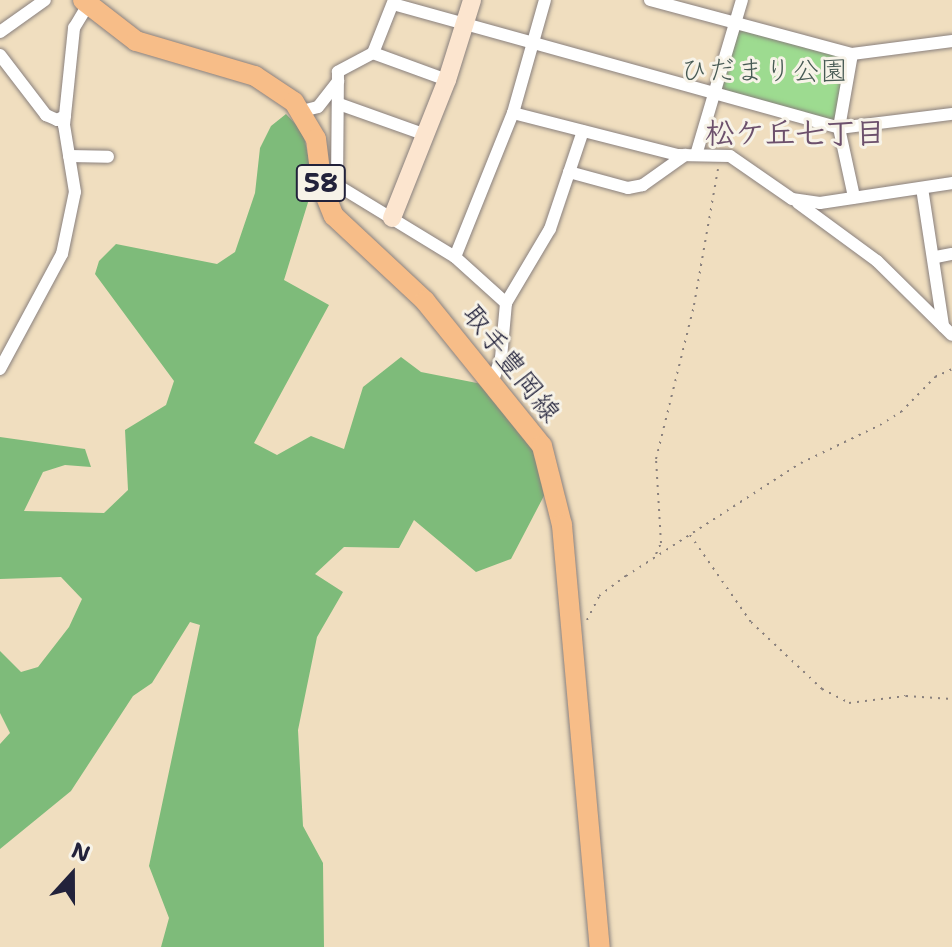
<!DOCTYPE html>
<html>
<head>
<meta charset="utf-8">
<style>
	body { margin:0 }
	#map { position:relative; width:952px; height:947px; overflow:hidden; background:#f0debf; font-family:"Shantell Sans","Klee One",sans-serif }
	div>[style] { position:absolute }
	.green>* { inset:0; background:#9ddb90 }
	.forest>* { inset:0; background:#7ebb7a }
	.path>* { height:2px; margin-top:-1px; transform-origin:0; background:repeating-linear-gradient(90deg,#89807d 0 2px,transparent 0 8px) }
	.roads { filter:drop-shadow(0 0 2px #89807d) drop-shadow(0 0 2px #89807d) }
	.street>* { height:12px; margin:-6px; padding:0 6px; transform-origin:6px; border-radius:6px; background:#fff }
	.secondary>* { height:18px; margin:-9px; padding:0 9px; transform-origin:9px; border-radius:9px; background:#fce5cf }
	.primary>* { height:20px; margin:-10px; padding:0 10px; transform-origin:10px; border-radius:10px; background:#f7bd88 }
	span { translate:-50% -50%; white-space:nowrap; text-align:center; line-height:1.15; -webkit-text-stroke:6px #f7f3e8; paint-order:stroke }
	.shield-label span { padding:2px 6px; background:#f7f3e8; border:2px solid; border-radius:6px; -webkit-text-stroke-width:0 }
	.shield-label { font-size:26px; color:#22223b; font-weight:700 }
	.park-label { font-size:28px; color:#475a54 }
	.street-label { font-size:28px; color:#22223b }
	.neighbourhood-label { font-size:30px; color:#6c506c; font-weight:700 }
	.north { position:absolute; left:32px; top:835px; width:80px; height:80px; -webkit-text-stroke:6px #f7f3e8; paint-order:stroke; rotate:21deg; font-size:22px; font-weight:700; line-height:32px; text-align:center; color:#22223b }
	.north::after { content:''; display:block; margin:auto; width:28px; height:36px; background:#22223b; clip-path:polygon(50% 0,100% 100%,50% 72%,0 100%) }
</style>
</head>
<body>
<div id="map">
	<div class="green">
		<div style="clip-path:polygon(734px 23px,852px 54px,839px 128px,714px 95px)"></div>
	</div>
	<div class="forest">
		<div style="clip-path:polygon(286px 114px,303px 132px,314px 183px,284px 280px,329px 305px,254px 443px,277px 455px,311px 436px,344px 449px,363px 387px,401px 357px,421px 372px,482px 384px,535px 446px,547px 490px,511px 559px,476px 572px,414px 520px,399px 548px,344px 547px,315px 574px,343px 592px,317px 637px,298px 730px,303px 826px,323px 863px,324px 947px,161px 947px,169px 918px,149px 866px,200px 625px,190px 622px,152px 683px,133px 696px,71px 791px,0 849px,0 744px,10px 733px,0 713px,0 651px,21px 672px,38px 667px,69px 627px,82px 599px,61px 577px,0 579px,0 437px,85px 449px,91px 467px,65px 465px,43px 472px,24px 511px,104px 513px,128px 490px,125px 430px,166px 405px,174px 381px,95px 274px,99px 261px,116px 244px,217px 264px,235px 252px,255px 193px,260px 148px,271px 126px)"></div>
	</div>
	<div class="path">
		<div style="left:690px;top:535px;width:106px;rotate:55deg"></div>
		<div style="left:751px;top:622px;width:98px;rotate:43.3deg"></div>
		<div style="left:822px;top:689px;width:30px;rotate:27deg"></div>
		<div style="left:849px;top:703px;width:57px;rotate:-7deg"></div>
		<div style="left:906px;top:696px;width:46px;rotate:3.7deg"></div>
		<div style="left:656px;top:554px;width:12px;rotate:-66deg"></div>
		<div style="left:661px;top:543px;width:84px;rotate:-93.4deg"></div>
		<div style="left:656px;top:459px;width:159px;rotate:-76.1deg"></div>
		<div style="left:694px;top:305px;width:138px;rotate:-80deg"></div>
		<div style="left:587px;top:620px;width:27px;rotate:-63deg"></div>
		<div style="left:599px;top:596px;width:34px;rotate:-37deg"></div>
		<div style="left:626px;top:576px;width:208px;rotate:-32.9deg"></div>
		<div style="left:801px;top:463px;width:88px;rotate:-25.7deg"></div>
		<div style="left:880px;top:425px;width:25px;rotate:-32deg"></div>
		<div style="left:901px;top:412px;width:49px;rotate:-45.8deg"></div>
		<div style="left:935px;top:377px;width:19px;rotate:-25deg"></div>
	</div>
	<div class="roads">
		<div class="street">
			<div style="left:394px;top:0;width:57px;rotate:111.6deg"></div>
			<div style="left:373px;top:53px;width:40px;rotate:152deg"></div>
			<div style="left:338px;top:72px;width:113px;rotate:90.5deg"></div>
			<div style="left:337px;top:185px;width:138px;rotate:31.4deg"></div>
			<div style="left:455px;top:257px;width:155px;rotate:-68.1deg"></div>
			<div style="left:513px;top:113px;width:170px;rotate:14.3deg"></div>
			<div style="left:678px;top:155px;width:52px;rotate:1.1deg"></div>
			<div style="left:730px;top:156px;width:75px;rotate:34.7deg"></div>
			<div style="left:792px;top:199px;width:28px;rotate:8deg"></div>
			<div style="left:820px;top:203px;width:134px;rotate:-8.6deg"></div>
			<div style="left:650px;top:0;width:209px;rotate:15deg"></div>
			<div style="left:852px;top:54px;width:101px;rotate:-7.4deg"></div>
			<div style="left:393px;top:4px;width:463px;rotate:15.5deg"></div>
			<div style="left:839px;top:128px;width:114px;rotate:-7.1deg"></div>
			<div style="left:0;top:32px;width:55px;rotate:-35.4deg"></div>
			<div style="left:373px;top:53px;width:79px;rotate:20deg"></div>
			<div style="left:852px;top:54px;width:75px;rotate:100deg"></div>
			<div style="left:839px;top:128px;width:71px;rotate:77.7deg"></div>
			<div style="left:0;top:55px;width:76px;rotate:52.5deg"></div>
			<div style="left:46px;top:115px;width:12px;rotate:24deg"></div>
			<div style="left:57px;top:120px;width:9px;rotate:-27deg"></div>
			<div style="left:339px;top:104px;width:92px;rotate:19.6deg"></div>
			<div style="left:302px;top:111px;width:16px;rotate:-14deg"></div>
			<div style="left:318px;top:107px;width:33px;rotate:-52deg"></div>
			<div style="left:513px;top:113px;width:117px;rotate:-74.2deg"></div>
			<div style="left:696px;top:155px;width:162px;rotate:-73.5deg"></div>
			<div style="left:69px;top:156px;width:39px;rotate:1deg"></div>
			<div style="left:569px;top:172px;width:61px;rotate:15.2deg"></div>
			<div style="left:628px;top:188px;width:15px;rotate:-11deg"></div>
			<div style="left:643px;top:185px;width:52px;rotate:-35.5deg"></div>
			<div style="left:922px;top:188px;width:140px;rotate:81.3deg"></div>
			<div style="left:798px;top:203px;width:98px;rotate:36.3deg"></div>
			<div style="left:877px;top:261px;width:105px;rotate:44.6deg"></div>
			<div style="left:455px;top:257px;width:69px;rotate:42deg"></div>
			<div style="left:936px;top:257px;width:16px;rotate:-11deg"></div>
			<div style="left:0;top:369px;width:131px;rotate:-61.7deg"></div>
			<div style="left:62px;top:254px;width:63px;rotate:-78.2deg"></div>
			<div style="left:75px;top:192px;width:68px;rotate:-99.3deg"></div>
			<div style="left:64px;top:125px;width:98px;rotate:-84.1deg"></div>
			<div style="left:74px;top:28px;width:27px;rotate:-59deg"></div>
			<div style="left:493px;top:380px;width:23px;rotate:-70deg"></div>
			<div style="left:501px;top:358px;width:55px;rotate:-84.8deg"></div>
			<div style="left:506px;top:303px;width:86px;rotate:-59.3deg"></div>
			<div style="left:550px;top:229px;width:103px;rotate:-71.4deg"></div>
		</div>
		<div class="secondary">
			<div style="left:392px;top:218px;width:149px;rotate:-68.3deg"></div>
			<div style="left:447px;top:80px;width:84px;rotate:-72.6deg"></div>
		</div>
		<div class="primary">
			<div style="left:83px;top:0;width:67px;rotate:37.7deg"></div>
			<div style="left:136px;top:41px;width:124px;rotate:16.4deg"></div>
			<div style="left:255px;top:76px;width:47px;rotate:33.7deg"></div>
			<div style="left:294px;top:102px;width:43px;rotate:59.3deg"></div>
			<div style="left:316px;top:139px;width:48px;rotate:82.9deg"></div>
			<div style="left:322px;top:187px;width:31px;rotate:68deg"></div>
			<div style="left:334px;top:216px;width:125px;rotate:43deg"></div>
			<div style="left:425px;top:301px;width:186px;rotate:51.1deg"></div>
			<div style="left:542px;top:446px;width:81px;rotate:75.8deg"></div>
			<div style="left:562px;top:525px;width:424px;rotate:84.9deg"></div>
		</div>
	</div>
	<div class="shield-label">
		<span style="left:321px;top:183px">58</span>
	</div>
	<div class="park-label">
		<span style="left:764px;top:70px">ひだまり公園</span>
	</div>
	<div class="street-label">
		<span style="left:512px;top:363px;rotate:52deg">取手豊岡線</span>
	</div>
	<div class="neighbourhood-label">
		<span style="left:795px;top:133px">松ケ丘七丁目</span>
	</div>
	<div class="north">N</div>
</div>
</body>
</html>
